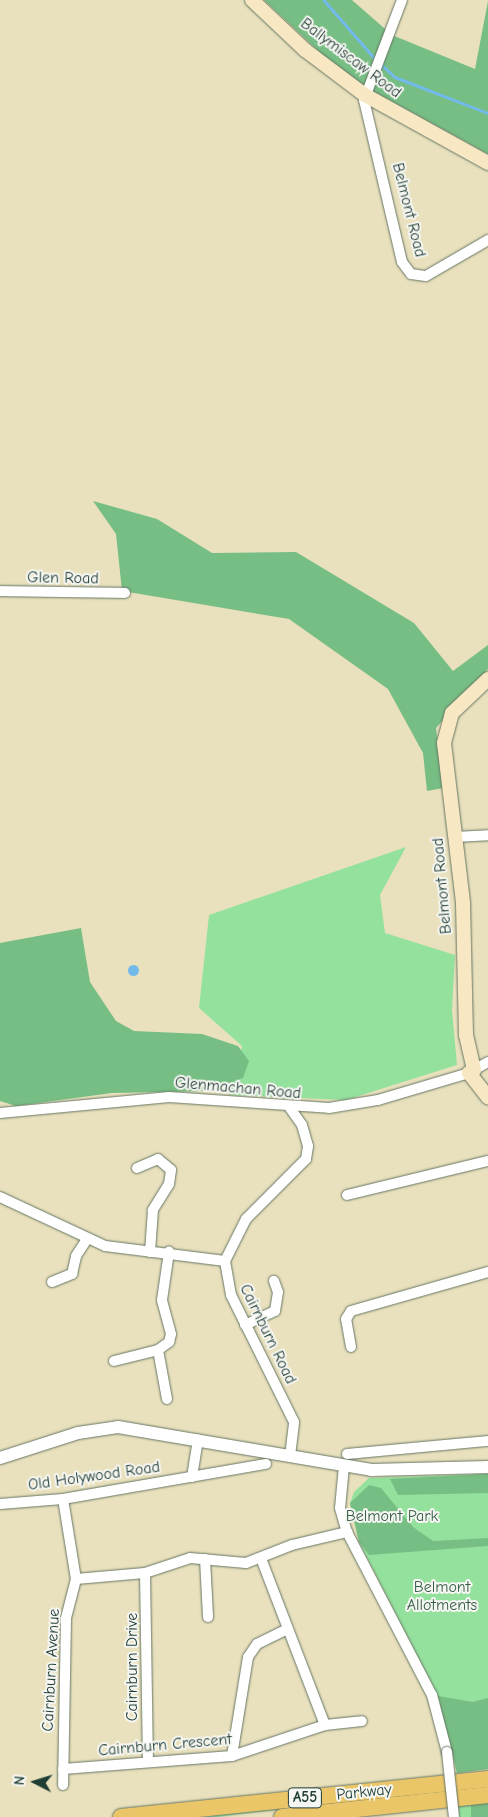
<!DOCTYPE html>
<html>
<head>
<meta charset="utf-8">
<style>
	body { margin:0 }
	#map { position:relative; width:488px; height:1817px; overflow:hidden; background:#e9e1bd; font-family:"Comic Neue",sans-serif }
	div>[style] { position:absolute }
	.green>* { inset:0; background:#94e09d }
	.forest>* { inset:0; background:#77be84 }
	.water>* { inset:0; background:#72baea }
	.round { border-radius:50% }
	.stream>* { height:2.5px; margin:-1.25px; padding:0 1.25px; transform-origin:1.25px; border-radius:1.25px; background:#72baea }
	.roads { filter:drop-shadow(0 0 1px #667664) drop-shadow(0 0 1px #667664) }
	.minor>* { height:10px; margin:-5px; padding:0 5px; transform-origin:5px; border-radius:5px; background:#fff }
	.tertiary>* { height:12px; margin:-6px; padding:0 6px; transform-origin:6px; border-radius:6px; background:#fff }
	.secondary>* { height:14px; margin:-7px; padding:0 7px; transform-origin:7px; border-radius:7px; background:#f7e8c3 }
	.trunk>* { height:16px; margin:-8px; padding:0 8px; transform-origin:8px; border-radius:8px; background:#ebc669 }
	.bridges { filter:drop-shadow(0 0 1px #667664) drop-shadow(0 0 1px #667664) }
	.minor-bridge>* { height:10px; margin:-5px; padding:0 5px; transform-origin:5px; border-radius:5px; background:#fff }
	span { translate:-50% -50%; white-space:nowrap; text-align:center; line-height:1.15; -webkit-text-stroke:4px #f6f6f2; paint-order:stroke }
	.shield-label span { padding:1px 4px; background:#f6f6f2; border:1px solid; border-radius:4px; -webkit-text-stroke-width:0 }
	.shield-label { font-size:15px; color:#1f3d34; font-weight:700 }
	.street-label { font-size:16px; color:#1f3d34 }
	.park-label { font-size:16px; color:#365e49 }
	.north { position:absolute; left:10px; top:1757px; width:50px; height:50px; -webkit-text-stroke:4px #f6f6f2; paint-order:stroke; rotate:275deg; font-size:14px; font-weight:700; line-height:20px; text-align:center; color:#1f3d34 }
	.north::after { content:''; display:block; margin:auto; width:18px; height:22px; background:#1f3d34; clip-path:polygon(50% 0,100% 100%,50% 72%,0 100%) }
</style>
</head>
<body>
<div id="map">
	<div class="green">
		<div style="clip-path:polygon(406px 847px,380px 895px,385px 933px,455px 955px,452px 1010px,457px 1065px,346px 1100px,229px 1095px,242px 1046px,199px 1008px,209px 915px)"></div>
		<div style="clip-path:polygon(488px 1474px,488px 1769px,457px 1773px,438px 1696px,359px 1542px,350px 1503px,354px 1492px,369px 1478px)"></div>
		<div style="clip-path:polygon(407px 1794px,217px 1817px,178px 1817px)"></div>
		<div style="clip-path:polygon(488px 1801px,488px 1817px,459px 1817px,458px 1804px)"></div>
	</div>
	<div class="forest">
		<div style="clip-path:polygon(264px 0,352px 0,392px 35px,475px 69px,488px 1px,488px 154px,369px 89px,327px 59px)"></div>
		<div style="clip-path:polygon(93px 501px,157px 519px,212px 553px,296px 552px,414px 623px,453px 671px,488px 645px,488px 669px,436px 728px,443px 788px,427px 791px,423px 753px,388px 689px,289px 619px,122px 591px,116px 534px)"></div>
		<div style="clip-path:polygon(81px 928px,90px 982px,116px 1021px,134px 1031px,202px 1034px,238px 1046px,249px 1061px,243px 1078px,208px 1091px,112px 1093px,16px 1106px,0 1101px,0 943px)"></div>
		<div style="clip-path:polygon(488px 1474px,488px 1493px,398px 1495px,390px 1479px)"></div>
		<div style="clip-path:polygon(369px 1485px,381px 1488px,413px 1527px,433px 1541px,488px 1538px,488px 1546px,369px 1555px,359px 1542px,350px 1503px)"></div>
		<div style="clip-path:polygon(438px 1696px,473px 1702px,488px 1698px,488px 1769px,457px 1773px)"></div>
		<div style="clip-path:polygon(488px 1802px,488px 1817px,471px 1817px,471px 1803px)"></div>
	</div>
	<div class="water">
		<div class="round" style="left:127.5px;top:964.5px;width:11px;height:11px"></div>
	</div>
	<div class="stream">
		<div style="left:324px;top:0;width:81px;rotate:49deg"></div>
		<div style="left:381px;top:64px;width:19px;rotate:43deg"></div>
		<div style="left:395px;top:77px;width:100px;rotate:21.2deg"></div>
	</div>
	<div class="roads">
		<div class="minor">
			<div style="left:402px;top:0;width:107px;rotate:110.8deg"></div>
			<div style="left:364px;top:100px;width:166px;rotate:76.8deg"></div>
			<div style="left:402px;top:262px;width:15px;rotate:53deg"></div>
			<div style="left:411px;top:274px;width:15px;rotate:8deg"></div>
			<div style="left:426px;top:276px;width:72px;rotate:-30.1deg"></div>
			<div style="left:0;top:591px;width:125px;rotate:0.9deg"></div>
			<div style="left:455px;top:837px;width:33px;rotate:-3deg"></div>
			<div style="left:474px;top:1070px;width:16px;rotate:-30deg"></div>
			<div style="left:0;top:1113px;width:170px;rotate:-5.4deg"></div>
			<div style="left:169px;top:1097px;width:160px;rotate:3.9deg"></div>
			<div style="left:329px;top:1108px;width:50px;rotate:-9.3deg"></div>
			<div style="left:378px;top:1100px;width:95px;rotate:-16.5deg"></div>
			<div style="left:137px;top:1168px;width:23px;rotate:-23deg"></div>
			<div style="left:158px;top:1159px;width:17px;rotate:40deg"></div>
			<div style="left:171px;top:1170px;width:14px;rotate:98deg"></div>
			<div style="left:169px;top:1184px;width:31px;rotate:122deg"></div>
			<div style="left:153px;top:1210px;width:42px;rotate:94.1deg"></div>
			<div style="left:347px;top:1195px;width:145px;rotate:-13.6deg"></div>
			<div style="left:0;top:1197px;width:116px;rotate:25deg"></div>
			<div style="left:105px;top:1246px;width:121px;rotate:7.1deg"></div>
			<div style="left:52px;top:1282px;width:22px;rotate:-22deg"></div>
			<div style="left:72px;top:1274px;width:18px;rotate:-77deg"></div>
			<div style="left:76px;top:1256px;width:20px;rotate:-57deg"></div>
			<div style="left:245px;top:1325px;width:33px;rotate:-25deg"></div>
			<div style="left:275px;top:1311px;width:19px;rotate:-81deg"></div>
			<div style="left:278px;top:1292px;width:12px;rotate:-110deg"></div>
			<div style="left:351px;top:1347px;width:28px;rotate:-100deg"></div>
			<div style="left:346px;top:1319px;width:9px;rotate:-58deg"></div>
			<div style="left:351px;top:1311px;width:142px;rotate:-15.9deg"></div>
			<div style="left:114px;top:1361px;width:45px;rotate:-14deg"></div>
			<div style="left:167px;top:1399px;width:50px;rotate:-100.4deg"></div>
			<div style="left:158px;top:1350px;width:14px;rotate:-36deg"></div>
			<div style="left:169px;top:1342px;width:8px;rotate:-76deg"></div>
			<div style="left:171px;top:1334px;width:35px;rotate:-105deg"></div>
			<div style="left:162px;top:1300px;width:49px;rotate:-81.7deg"></div>
			<div style="left:347px;top:1454px;width:142px;rotate:-5.3deg"></div>
			<div style="left:290px;top:1456px;width:34px;rotate:-83deg"></div>
			<div style="left:294px;top:1422px;width:142px;rotate:-116.4deg"></div>
			<div style="left:231px;top:1295px;width:35px;rotate:-100deg"></div>
			<div style="left:225px;top:1261px;width:47px;rotate:-63.4deg"></div>
			<div style="left:246px;top:1219px;width:85px;rotate:-45deg"></div>
			<div style="left:306px;top:1159px;width:13px;rotate:-81deg"></div>
			<div style="left:308px;top:1146px;width:22px;rotate:-106deg"></div>
			<div style="left:302px;top:1125px;width:21px;rotate:-125deg"></div>
			<div style="left:344px;top:1466px;width:42px;rotate:95.4deg"></div>
			<div style="left:340px;top:1508px;width:25px;rotate:74deg"></div>
			<div style="left:347px;top:1532px;width:184px;rotate:62.5deg"></div>
			<div style="left:432px;top:1695px;width:59px;rotate:75.3deg"></div>
			<div style="left:192px;top:1477px;width:38px;rotate:-81deg"></div>
			<div style="left:63px;top:1499px;width:81px;rotate:80.8deg"></div>
			<div style="left:76px;top:1579px;width:40px;rotate:104.4deg"></div>
			<div style="left:66px;top:1618px;width:167px;rotate:91deg"></div>
			<div style="left:0;top:1504px;width:63px;rotate:-4.5deg"></div>
			<div style="left:63px;top:1499px;width:206px;rotate:-9.8deg"></div>
			<div style="left:205px;top:1559px;width:58px;rotate:87deg"></div>
			<div style="left:145px;top:1573px;width:189px;rotate:89.1deg"></div>
			<div style="left:76px;top:1579px;width:69px;rotate:-5deg"></div>
			<div style="left:145px;top:1573px;width:47px;rotate:-18.4deg"></div>
			<div style="left:190px;top:1558px;width:56px;rotate:5.1deg"></div>
			<div style="left:246px;top:1563px;width:49px;rotate:-21.4deg"></div>
			<div style="left:292px;top:1545px;width:57px;rotate:-13.3deg"></div>
			<div style="left:325px;top:1725px;width:37px;rotate:-6deg"></div>
			<div style="left:232px;top:1756px;width:100px;rotate:-80.8deg"></div>
			<div style="left:248px;top:1657px;width:16px;rotate:-55deg"></div>
			<div style="left:257px;top:1644px;width:34px;rotate:-26deg"></div>
			<div style="left:63px;top:1769px;width:169px;rotate:-4.4deg"></div>
			<div style="left:232px;top:1756px;width:98px;rotate:-18.4deg"></div>
			<div style="left:325px;top:1725px;width:179px;rotate:-111deg"></div>
		</div>
		<div class="tertiary">
			<div style="left:0;top:1458px;width:82px;rotate:-17.8deg"></div>
			<div style="left:78px;top:1433px;width:40px;rotate:-8.5deg"></div>
			<div style="left:118px;top:1427px;width:257px;rotate:9.6deg"></div>
			<div style="left:371px;top:1470px;width:117px;rotate:-1.5deg"></div>
		</div>
		<div class="secondary">
			<div style="left:252px;top:0;width:73px;rotate:43.3deg"></div>
			<div style="left:305px;top:50px;width:75px;rotate:36.9deg"></div>
			<div style="left:365px;top:95px;width:141px;rotate:28.9deg"></div>
			<div style="left:488px;top:679px;width:50px;rotate:136.6deg"></div>
			<div style="left:452px;top:713px;width:31px;rotate:105deg"></div>
			<div style="left:444px;top:743px;width:161px;rotate:83.2deg"></div>
			<div style="left:463px;top:903px;width:132px;rotate:88.7deg"></div>
			<div style="left:466px;top:1035px;width:36px;rotate:77deg"></div>
			<div style="left:474px;top:1070px;width:6px;rotate:149deg"></div>
			<div style="left:469px;top:1073px;width:31px;rotate:52deg"></div>
		</div>
		<div class="trunk">
			<div style="left:121px;top:1817px;width:369px;rotate:-5.9deg"></div>
			<div style="left:282px;top:1817px;width:207px;rotate:-6.1deg"></div>
		</div>
	</div>
	<div class="bridges">
		<div class="minor-bridge">
			<div style="left:447px;top:1752px;width:65px;rotate:83.9deg"></div>
		</div>
	</div>
	<div class="shield-label">
		<span style="left:305px;top:1798px">A55</span>
	</div>
	<div class="street-label">
		<span style="left:351px;top:58px;rotate:37deg">Ballymiscaw Road</span>
		<span style="left:409px;top:210px;rotate:76deg">Belmont Road</span>
		<span style="left:63px;top:578px;rotate:1deg">Glen Road</span>
		<span style="left:442px;top:886px;rotate:-95deg">Belmont Road</span>
		<span style="left:238px;top:1088px;rotate:5deg">Glenmachan Road</span>
		<span style="left:268px;top:1334px;rotate:64deg">Cairnburn Road</span>
		<span style="left:94px;top:1476px;rotate:-8deg">Old Holywood Road</span>
		<span style="left:132px;top:1667px;rotate:-90deg">Cairnburn Drive</span>
		<span style="left:51px;top:1670px;rotate:-87deg">Cairnburn Avenue</span>
		<span style="left:165px;top:1745px;rotate:-5deg">Cairnburn Crescent</span>
		<span style="left:364px;top:1792px;rotate:-6deg">Parkway</span>
	</div>
	<div class="park-label">
		<span style="left:392px;top:1516px">Belmont Park</span>
		<span style="left:442px;top:1596px">Belmont<br>Allotments</span>
	</div>
	<div class="north">N</div>
</div>
</body>
</html>
